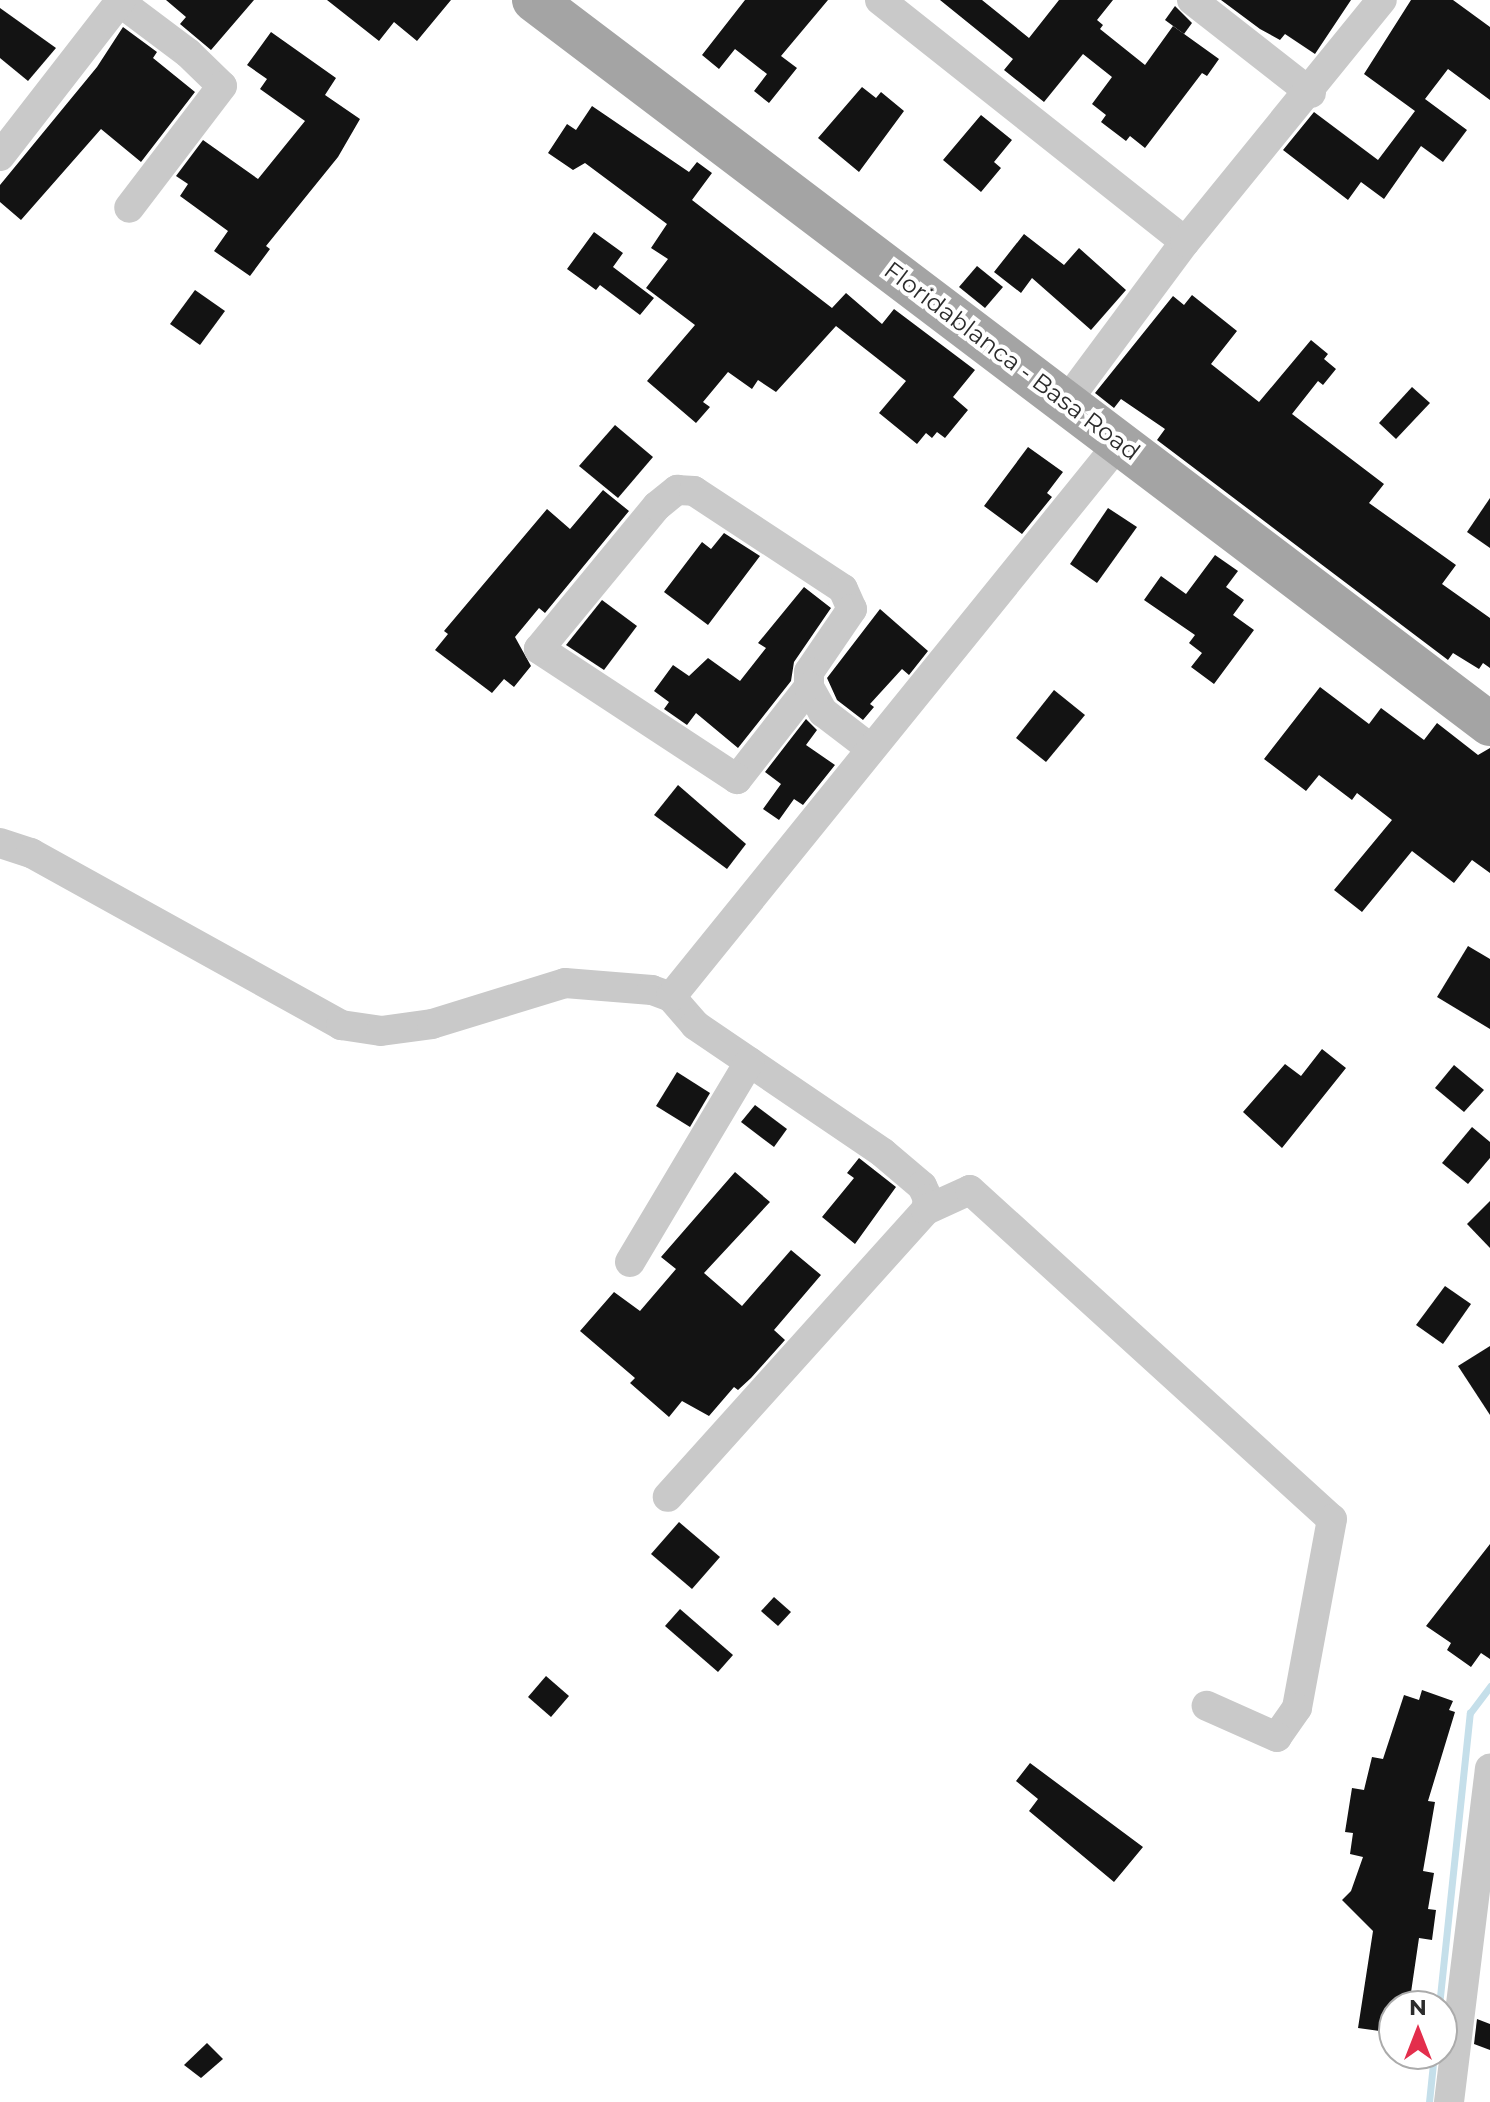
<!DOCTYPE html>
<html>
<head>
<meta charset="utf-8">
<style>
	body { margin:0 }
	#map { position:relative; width:1490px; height:2102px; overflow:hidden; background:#fff; font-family:Montserrat,sans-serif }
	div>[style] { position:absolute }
	.stream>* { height:7px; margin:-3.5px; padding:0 3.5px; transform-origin:3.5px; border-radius:3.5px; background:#c5dfea }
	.building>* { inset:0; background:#131313 }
	.street>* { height:30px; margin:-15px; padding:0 15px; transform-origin:15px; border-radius:15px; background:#c9c9c9 }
	.primary>* { height:44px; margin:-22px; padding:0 22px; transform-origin:22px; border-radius:22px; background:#a4a4a4 }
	span { translate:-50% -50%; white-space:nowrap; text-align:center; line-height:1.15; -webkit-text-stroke:8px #fff; paint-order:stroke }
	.street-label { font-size:24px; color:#2c2c2c }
	.north { position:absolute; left:1378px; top:1990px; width:80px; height:80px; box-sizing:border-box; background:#fff; border:2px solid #ababab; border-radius:50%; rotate:0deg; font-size:22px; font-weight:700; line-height:32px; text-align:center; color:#2c2c2c }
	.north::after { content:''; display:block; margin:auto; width:28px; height:36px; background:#e32e4c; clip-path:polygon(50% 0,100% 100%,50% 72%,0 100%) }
</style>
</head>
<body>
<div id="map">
	<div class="stream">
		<div style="left:1439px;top:2006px;width:295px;rotate:-84deg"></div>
		<div style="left:1470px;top:1713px;width:34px;rotate:-53deg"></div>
		<div style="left:1429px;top:2102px;width:48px;rotate:-84.1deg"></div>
	</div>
	<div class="building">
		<div style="clip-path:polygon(166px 0,254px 0,211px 50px,180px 24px,186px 17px)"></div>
		<div style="clip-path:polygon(327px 0,451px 0,417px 41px,394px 22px,379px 41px)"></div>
		<div style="clip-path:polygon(745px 0,828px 0,781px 56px,797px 68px,769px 103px,754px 91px,767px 74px,735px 49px,719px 69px,702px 55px)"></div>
		<div style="clip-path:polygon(940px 0,982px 0,1029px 38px,1059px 0,1113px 0,1097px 20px,1103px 25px,1100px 29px,1145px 65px,1173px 26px,1219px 59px,1207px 76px,1202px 73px,1145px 148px,1130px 136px,1126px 141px,1101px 122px,1106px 115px,1092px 104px,1112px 77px,1083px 54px,1044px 102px,1004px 70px,1013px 59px)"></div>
		<div style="clip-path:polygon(1221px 0,1351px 0,1315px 54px,1285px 34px,1280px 40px,1260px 29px)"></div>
		<div style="clip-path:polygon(1411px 0,1453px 0,1490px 27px,1490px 100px,1448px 69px,1425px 99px,1467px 130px,1443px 162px,1421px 146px,1384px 199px,1361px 182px,1348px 200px,1283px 150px,1314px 112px,1378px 160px,1415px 111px,1364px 74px)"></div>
		<div style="clip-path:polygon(1175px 6px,1192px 23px,1184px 34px,1165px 20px)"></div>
		<div style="clip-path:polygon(0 8px,56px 48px,28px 81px,0 58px)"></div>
		<div style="clip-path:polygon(123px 27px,157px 52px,153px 58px,195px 92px,141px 162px,101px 129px,21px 220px,0 202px,0 185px,97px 67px)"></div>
		<div style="clip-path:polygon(271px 32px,336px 78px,325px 95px,360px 119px,338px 157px,266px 246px,270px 249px,250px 276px,214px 251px,228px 231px,180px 196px,188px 184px,176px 176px,203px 140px,258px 179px,305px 121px,260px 89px,267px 79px,247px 65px)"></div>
		<div style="clip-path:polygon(862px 87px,876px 98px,881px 92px,904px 111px,859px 172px,818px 138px)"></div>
		<div style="clip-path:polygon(592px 106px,689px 172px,697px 162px,712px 173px,692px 200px,832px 308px,846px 293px,882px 324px,894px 309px,975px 370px,953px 397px,968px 410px,945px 438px,937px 432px,932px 438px,926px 433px,917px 444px,879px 413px,906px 381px,836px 326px,776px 392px,758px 380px,752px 389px,728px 372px,703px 402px,710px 407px,696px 423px,647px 381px,695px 325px,646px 288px,668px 259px,651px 248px,667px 224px,585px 163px,573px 170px,548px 153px,567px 124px,576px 130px)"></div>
		<div style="clip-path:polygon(981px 115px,1012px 140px,994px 162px,1001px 168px,981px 192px,943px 160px)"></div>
		<div style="clip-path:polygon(594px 232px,623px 253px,613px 267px,654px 298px,640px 315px,600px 285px,596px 290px,567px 269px)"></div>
		<div style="clip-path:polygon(1024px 234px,1064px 265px,1079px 248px,1126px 290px,1091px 330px,1032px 278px,1021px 293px,994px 272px)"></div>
		<div style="clip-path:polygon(977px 266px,1003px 287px,985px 308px,959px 287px)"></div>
		<div style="clip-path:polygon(195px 290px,225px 311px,200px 345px,170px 324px)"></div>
		<div style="clip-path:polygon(1192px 295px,1237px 331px,1211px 364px,1259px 402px,1311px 340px,1328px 354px,1324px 359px,1336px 369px,1323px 385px,1318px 381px,1292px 414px,1384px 484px,1369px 503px,1456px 565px,1442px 584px,1490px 618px,1490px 668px,1483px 663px,1479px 669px,1453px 653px,1448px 660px,1157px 440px,1165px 429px,1121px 399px,1114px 408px,1095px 393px,1173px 296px,1184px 305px)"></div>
		<div style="clip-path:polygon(1412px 387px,1430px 403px,1396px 439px,1379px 423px)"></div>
		<div style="clip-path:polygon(615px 425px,653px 457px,618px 498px,579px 466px)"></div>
		<div style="clip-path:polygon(1028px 447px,1063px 472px,1047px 493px,1052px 497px,1022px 534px,984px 506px)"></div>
		<div style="clip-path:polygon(603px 490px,629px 511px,545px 613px,539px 608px,515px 637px,531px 666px,514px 687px,504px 679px,492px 693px,435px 650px,448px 634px,444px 631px,547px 509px,570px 529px)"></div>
		<div style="clip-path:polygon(1490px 498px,1490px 548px,1467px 532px)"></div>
		<div style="clip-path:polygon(1108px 508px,1137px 527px,1097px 583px,1070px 564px)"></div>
		<div style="clip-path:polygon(724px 533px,760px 556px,708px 625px,664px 592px,702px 542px,711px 549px)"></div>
		<div style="clip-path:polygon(1215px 555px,1238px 571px,1226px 587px,1244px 600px,1233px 615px,1254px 630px,1214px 684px,1191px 667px,1202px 653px,1189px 643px,1195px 635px,1144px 600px,1161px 576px,1186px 594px)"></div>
		<div style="clip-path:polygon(804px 587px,831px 608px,794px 662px,791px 681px,738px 748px,696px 713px,687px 725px,664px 709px,669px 702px,654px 691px,673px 665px,689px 676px,708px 658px,740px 681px,766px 648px,758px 643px)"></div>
		<div style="clip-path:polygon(602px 600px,637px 626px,604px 670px,566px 645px)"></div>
		<div style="clip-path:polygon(880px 609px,928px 651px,909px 675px,902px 669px,870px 704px,874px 707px,863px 720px,837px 700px,827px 678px)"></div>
		<div style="clip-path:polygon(1320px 687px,1369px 724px,1381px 708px,1424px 740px,1437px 723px,1478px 755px,1490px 748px,1490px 873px,1472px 860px,1454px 883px,1412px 851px,1362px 912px,1334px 890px,1392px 820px,1357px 793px,1352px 800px,1319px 775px,1306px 791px,1264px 759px)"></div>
		<div style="clip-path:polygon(1054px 690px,1085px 715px,1046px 762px,1016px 738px)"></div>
		<div style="clip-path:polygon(806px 719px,817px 730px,806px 745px,835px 765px,803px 805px,794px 799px,779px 820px,763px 809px,781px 784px,765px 772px)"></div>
		<div style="clip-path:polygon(678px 785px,746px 844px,727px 869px,654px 815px)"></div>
		<div style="clip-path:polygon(1468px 946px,1490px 959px,1490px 1029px,1437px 997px)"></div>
		<div style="clip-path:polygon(1322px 1049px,1346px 1068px,1282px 1148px,1243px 1112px,1285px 1064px,1301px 1076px)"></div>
		<div style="clip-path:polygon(1454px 1065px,1484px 1090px,1464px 1112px,1435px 1088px)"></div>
		<div style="clip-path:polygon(677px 1072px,710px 1093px,690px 1127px,656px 1106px)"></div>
		<div style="clip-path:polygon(755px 1105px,787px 1129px,774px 1147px,741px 1122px)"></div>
		<div style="clip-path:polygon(1472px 1127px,1490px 1142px,1490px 1158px,1468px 1184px,1442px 1163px)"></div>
		<div style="clip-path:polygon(859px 1158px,896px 1187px,855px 1244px,822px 1217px,854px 1178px,847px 1173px)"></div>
		<div style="clip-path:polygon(735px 1172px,770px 1202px,704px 1273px,742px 1306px,791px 1250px,821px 1275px,774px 1330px,785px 1340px,751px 1378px,738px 1390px,734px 1387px,709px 1416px,682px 1401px,669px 1417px,630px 1383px,635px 1378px,580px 1331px,614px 1292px,640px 1311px,676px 1269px,661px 1257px)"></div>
		<div style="clip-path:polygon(1490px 1201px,1490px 1248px,1467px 1224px)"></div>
		<div style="clip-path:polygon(1445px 1286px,1471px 1304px,1443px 1344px,1416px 1325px)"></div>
		<div style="clip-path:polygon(1490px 1346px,1490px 1415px,1458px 1366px)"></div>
		<div style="clip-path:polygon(679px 1522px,720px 1557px,692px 1589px,651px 1554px)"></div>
		<div style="clip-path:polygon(1490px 1544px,1490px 1659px,1481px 1653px,1471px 1667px,1447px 1650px,1451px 1643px,1426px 1626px)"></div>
		<div style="clip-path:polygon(774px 1597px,791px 1612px,778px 1626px,761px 1611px)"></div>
		<div style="clip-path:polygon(680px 1609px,733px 1655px,718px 1672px,665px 1626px)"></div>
		<div style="clip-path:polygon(546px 1676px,569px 1696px,551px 1717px,528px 1697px)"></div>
		<div style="clip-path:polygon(1422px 1690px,1453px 1701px,1449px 1710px,1455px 1712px,1428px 1801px,1435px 1802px,1423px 1871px,1434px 1873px,1428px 1909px,1436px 1910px,1432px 1940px,1419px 1938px,1409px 2006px,1394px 2006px,1394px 2033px,1358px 2028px,1373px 1931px,1342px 1900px,1351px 1891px,1363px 1857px,1350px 1854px,1353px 1833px,1345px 1832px,1352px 1788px,1364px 1790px,1372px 1757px,1383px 1759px,1404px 1695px,1419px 1700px)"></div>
		<div style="clip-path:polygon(1030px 1763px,1143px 1847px,1114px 1882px,1029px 1811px,1038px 1799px,1016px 1781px)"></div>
		<div style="clip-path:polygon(1477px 2019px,1490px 2024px,1490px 2050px,1474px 2044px)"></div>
		<div style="clip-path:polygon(207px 2043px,223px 2059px,201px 2078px,184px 2065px)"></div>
	</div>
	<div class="street">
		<div style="left:880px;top:0;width:389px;rotate:38.4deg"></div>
		<div style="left:1192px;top:0;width:151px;rotate:38deg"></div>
		<div style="left:120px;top:2px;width:85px;rotate:36.9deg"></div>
		<div style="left:188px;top:53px;width:47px;rotate:44.1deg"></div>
		<div style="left:222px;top:86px;width:153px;rotate:127.3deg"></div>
		<div style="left:0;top:156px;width:197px;rotate:-52.2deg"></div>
		<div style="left:1066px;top:402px;width:199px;rotate:-53.4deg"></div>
		<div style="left:1185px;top:242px;width:312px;rotate:-50.9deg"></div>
		<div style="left:809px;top:687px;width:117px;rotate:128deg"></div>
		<div style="left:737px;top:779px;width:237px;rotate:-146.7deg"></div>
		<div style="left:539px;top:649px;width:185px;rotate:-50.5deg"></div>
		<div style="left:657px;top:506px;width:26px;rotate:-39deg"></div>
		<div style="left:677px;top:490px;width:17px;rotate:3deg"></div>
		<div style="left:694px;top:491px;width:178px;rotate:33.3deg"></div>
		<div style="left:843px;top:589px;width:22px;rotate:66deg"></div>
		<div style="left:852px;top:609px;width:76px;rotate:124.3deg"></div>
		<div style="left:809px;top:672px;width:15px;rotate:90deg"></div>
		<div style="left:809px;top:687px;width:29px;rotate:61deg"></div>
		<div style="left:823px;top:712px;width:59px;rotate:37.5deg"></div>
		<div style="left:0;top:843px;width:33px;rotate:18deg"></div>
		<div style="left:31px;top:853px;width:355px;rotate:29deg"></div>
		<div style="left:341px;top:1025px;width:40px;rotate:8.5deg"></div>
		<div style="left:381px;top:1031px;width:51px;rotate:-7.8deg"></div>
		<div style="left:432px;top:1024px;width:139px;rotate:-17.1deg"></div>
		<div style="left:565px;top:983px;width:87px;rotate:4.6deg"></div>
		<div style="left:652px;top:990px;width:20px;rotate:20deg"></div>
		<div style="left:671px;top:997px;width:37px;rotate:49deg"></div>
		<div style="left:695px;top:1025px;width:227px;rotate:34.2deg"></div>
		<div style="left:883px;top:1153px;width:51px;rotate:40.2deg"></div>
		<div style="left:922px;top:1186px;width:14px;rotate:65deg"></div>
		<div style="left:928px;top:1199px;width:11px;rotate:100deg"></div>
		<div style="left:926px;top:1210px;width:386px;rotate:132deg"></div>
		<div style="left:671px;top:997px;width:714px;rotate:-51.03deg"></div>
		<div style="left:926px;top:1210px;width:48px;rotate:-24.4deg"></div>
		<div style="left:970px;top:1190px;width:489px;rotate:42.3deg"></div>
		<div style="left:1332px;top:1519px;width:192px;rotate:100.5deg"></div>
		<div style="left:1297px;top:1708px;width:35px;rotate:125deg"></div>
		<div style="left:1277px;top:1737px;width:77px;rotate:-156.1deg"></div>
		<div style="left:630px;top:1262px;width:233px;rotate:-59.2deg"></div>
		<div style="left:1449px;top:2102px;width:336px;rotate:-83deg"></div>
	</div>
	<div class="primary">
		<div style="left:534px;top:0;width:1199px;rotate:37.14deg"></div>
	</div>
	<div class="street-label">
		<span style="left:1012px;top:361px;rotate:37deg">Floridablanca - Basa Road</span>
	</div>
	<div class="north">N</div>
</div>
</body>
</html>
